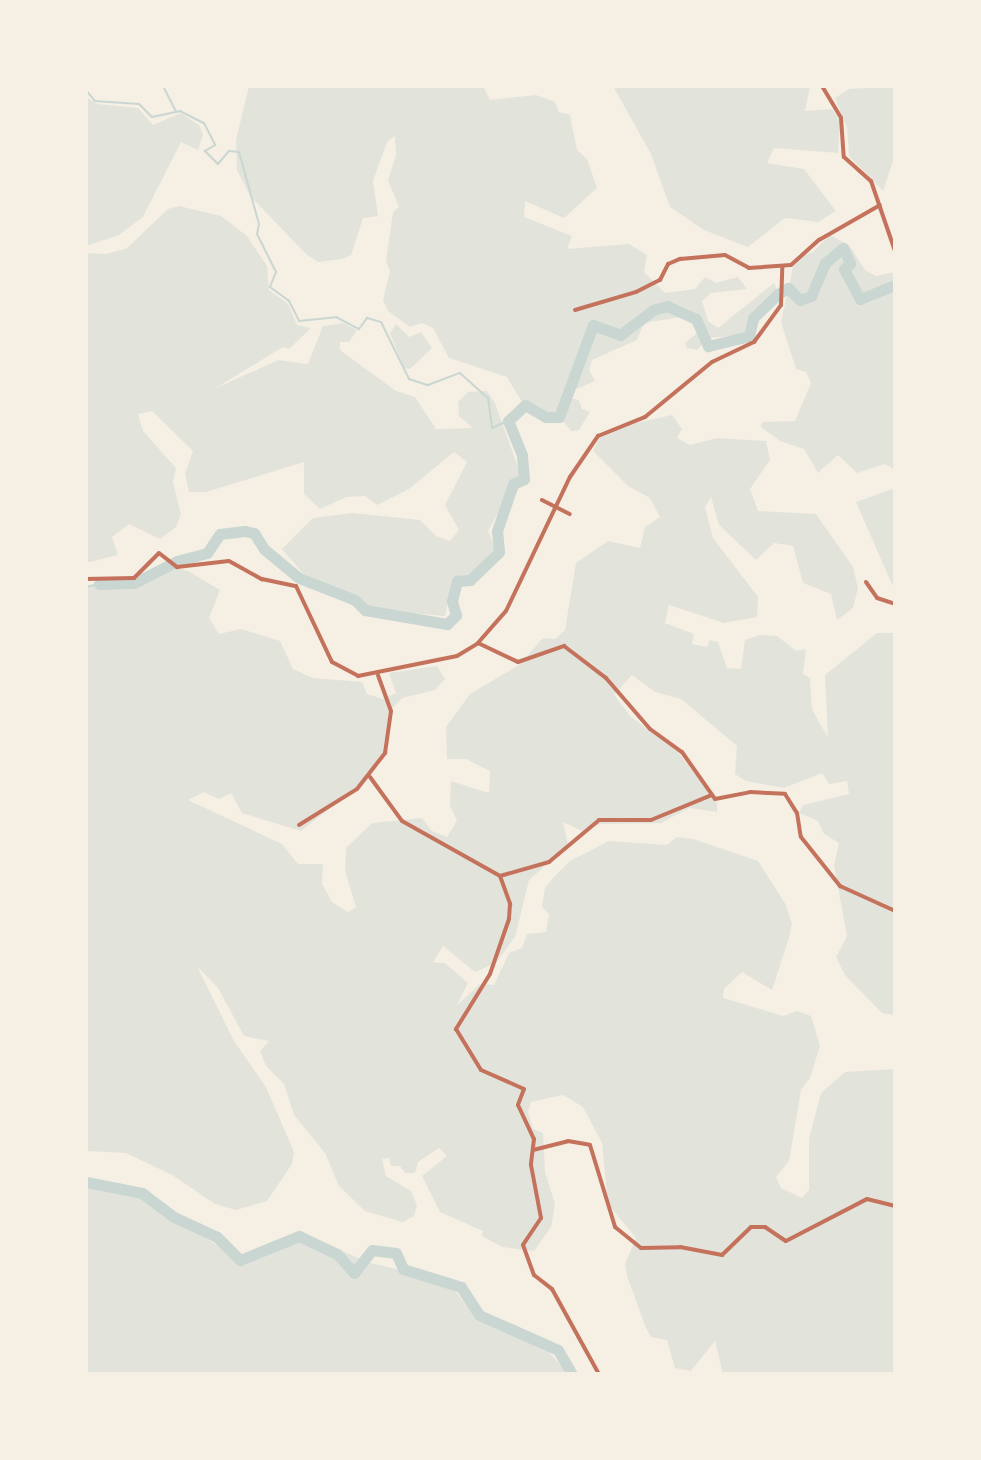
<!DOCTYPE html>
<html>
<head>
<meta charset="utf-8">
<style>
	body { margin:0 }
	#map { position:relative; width:981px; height:1460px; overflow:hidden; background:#f6efe4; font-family:"DejaVu Sans",sans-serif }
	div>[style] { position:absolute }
	.green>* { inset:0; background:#e2e4dc }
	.stream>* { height:2px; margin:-1px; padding:0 1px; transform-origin:1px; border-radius:1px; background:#c9d6d2 }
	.river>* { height:11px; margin:-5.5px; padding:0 5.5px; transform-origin:5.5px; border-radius:5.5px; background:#c9d6d2 }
	.minor>* { height:4px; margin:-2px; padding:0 2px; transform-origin:2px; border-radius:2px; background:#c5725c }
	.tertiary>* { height:4px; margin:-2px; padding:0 2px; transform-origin:2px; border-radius:2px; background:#c5725c }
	span { translate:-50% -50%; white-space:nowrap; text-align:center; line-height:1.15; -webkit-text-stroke:7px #f6efe4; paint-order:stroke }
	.frame { position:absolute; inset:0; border:88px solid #f6efe4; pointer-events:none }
</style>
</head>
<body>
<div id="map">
	<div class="green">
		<div style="clip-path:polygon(249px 86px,483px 86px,490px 100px,536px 95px,555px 102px,559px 112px,570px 115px,577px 150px,587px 159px,597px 188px,564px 218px,525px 201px,524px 217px,572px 236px,567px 249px,629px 244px,647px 255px,644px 272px,665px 293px,695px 289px,705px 277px,716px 283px,738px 277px,747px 289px,711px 293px,702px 301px,708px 321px,718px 328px,774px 283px,780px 297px,741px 335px,708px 338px,697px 350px,687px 348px,685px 343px,703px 328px,687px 316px,644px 323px,637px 340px,592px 360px,589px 370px,595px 381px,569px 392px,569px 398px,579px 400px,582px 409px,590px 412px,579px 430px,571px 431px,562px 420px,549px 422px,528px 412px,507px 377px,449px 358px,433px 328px,422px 323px,410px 327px,388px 311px,383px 300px,390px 271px,386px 261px,393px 212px,399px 207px,388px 180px,396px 155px,395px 136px,387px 142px,373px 181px,378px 216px,363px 218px,351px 255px,342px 259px,318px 262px,306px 254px,251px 197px,237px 170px,236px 140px)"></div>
		<div style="clip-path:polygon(613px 86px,810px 86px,805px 111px,832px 109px,840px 120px,838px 153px,774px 148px,767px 163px,804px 169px,836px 211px,818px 222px,785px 218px,748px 247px,704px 230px,670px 207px,651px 154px)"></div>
		<div style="clip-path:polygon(895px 86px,895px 155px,883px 191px,849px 156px,847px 127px,835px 98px,849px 89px)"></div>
		<div style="clip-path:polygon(86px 97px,97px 104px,138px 108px,153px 125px,181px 113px,199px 125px,203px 135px,198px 150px,181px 142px,143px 217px,119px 235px,86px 246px)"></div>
		<div style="clip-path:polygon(179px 206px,221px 216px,247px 236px,267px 266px,269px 290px,288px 304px,297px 325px,311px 328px,289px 349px,283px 347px,214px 389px,278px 360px,308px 364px,323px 326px,343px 323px,357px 330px,349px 342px,340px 342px,340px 350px,396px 391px,415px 397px,436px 429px,473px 428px,459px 416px,458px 402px,468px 392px,487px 391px,495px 403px,520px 473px,488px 531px,495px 548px,472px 574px,452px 585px,445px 616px,377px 610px,306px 577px,282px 549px,313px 518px,353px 513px,420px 520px,436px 536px,450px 541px,459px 530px,445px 505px,467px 462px,454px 452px,409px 489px,377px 505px,365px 496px,346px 497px,320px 509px,304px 494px,304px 462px,206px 492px,189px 492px,185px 474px,193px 451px,152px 411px,138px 414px,143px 431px,176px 468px,173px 482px,181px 514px,176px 527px,160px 539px,129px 524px,112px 537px,118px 555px,86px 563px,86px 253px,107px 254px,127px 248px,168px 209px)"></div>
		<div style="clip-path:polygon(830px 235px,849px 245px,865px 270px,876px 276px,895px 272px,895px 470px,885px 464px,857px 473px,838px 455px,818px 473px,804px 449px,780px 441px,761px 427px,762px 422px,795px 421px,811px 383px,806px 372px,796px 369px,781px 322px,795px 258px,813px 252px)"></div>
		<div style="clip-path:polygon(396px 324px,409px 337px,421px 332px,432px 348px,410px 369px,404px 368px,390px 333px)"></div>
		<div style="clip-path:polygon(672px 415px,682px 429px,677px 438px,690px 445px,717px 438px,766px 441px,770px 460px,750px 489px,758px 511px,816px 514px,853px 567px,858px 588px,853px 608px,837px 620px,831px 594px,803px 583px,793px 546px,774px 543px,756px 560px,719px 525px,711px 497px,705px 507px,713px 538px,758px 597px,757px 617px,724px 623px,669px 605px,665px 623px,694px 634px,692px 644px,707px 647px,710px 640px,718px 642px,727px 668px,741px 669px,745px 640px,760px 635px,777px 636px,796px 651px,806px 649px,803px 674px,810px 678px,812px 709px,828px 738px,825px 675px,877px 633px,895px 633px,895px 1015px,882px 1013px,845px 975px,836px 957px,847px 936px,834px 865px,839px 843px,824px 834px,818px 821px,799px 813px,803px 805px,849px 794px,847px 781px,829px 784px,822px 773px,784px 788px,746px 781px,735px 774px,737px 746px,681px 699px,655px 692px,632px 675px,614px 695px,631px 717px,677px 751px,717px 802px,717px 812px,689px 808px,661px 823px,601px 824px,582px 831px,563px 822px,568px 845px,529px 880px,515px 937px,496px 963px,475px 972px,443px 946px,433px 962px,445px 963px,468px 983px,457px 1005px,480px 984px,494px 985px,509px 953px,522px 948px,527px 934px,546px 932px,549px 914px,542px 907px,545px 888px,553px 878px,570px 861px,609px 841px,667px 845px,677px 837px,693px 839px,758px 861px,786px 905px,792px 924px,789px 938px,772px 990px,742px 972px,724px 989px,723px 998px,783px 1016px,797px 1011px,811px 1016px,820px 1046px,810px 1078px,801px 1090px,789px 1161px,776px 1177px,781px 1188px,802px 1198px,809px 1190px,809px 1139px,821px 1093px,845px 1072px,895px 1069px,895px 1374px,723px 1374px,715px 1341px,691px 1371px,675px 1368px,667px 1340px,651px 1337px,646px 1328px,627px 1276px,625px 1264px,636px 1238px,608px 1204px,602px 1143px,583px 1107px,563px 1095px,531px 1102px,528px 1112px,533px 1129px,543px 1133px,545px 1172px,555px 1204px,551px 1227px,534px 1251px,502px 1247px,482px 1236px,483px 1231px,440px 1212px,422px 1176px,447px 1156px,439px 1148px,418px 1162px,415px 1173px,405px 1173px,400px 1166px,391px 1166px,389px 1158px,382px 1159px,386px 1176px,411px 1191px,417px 1205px,414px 1216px,403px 1222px,365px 1211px,339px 1186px,325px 1153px,294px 1115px,284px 1084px,266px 1066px,260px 1051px,269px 1041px,244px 1036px,218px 988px,197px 966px,234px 1041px,266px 1087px,294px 1152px,292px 1164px,267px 1201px,236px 1210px,215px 1204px,172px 1175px,126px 1153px,86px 1151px,86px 585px,130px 586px,173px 566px,190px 572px,220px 590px,209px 618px,219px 634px,241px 629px,280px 641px,293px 669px,313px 678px,362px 682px,367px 694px,383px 699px,396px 693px,389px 673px,437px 666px,445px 679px,435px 690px,402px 698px,389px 712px,383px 752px,364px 781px,301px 831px,242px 813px,231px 793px,219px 799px,204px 792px,188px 800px,282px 844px,298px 864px,323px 864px,322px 884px,332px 902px,348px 912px,356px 907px,345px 871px,346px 848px,372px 823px,422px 818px,432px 831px,447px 837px,457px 821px,450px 806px,451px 781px,489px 793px,490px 771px,466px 759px,447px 759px,446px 727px,470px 694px,519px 665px,543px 638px,555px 639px,565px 630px,576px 563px,608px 541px,640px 548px,645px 527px,660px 517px,650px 498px,628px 486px,593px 451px,600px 437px,623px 426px)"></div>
		<div style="clip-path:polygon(895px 488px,895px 591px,856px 502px)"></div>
		<div style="clip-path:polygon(86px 1183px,130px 1189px,231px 1254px,253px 1256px,302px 1233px,367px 1262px,437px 1279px,453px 1288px,473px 1314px,544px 1347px,569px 1374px,86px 1374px)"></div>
	</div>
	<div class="stream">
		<div style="left:163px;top:86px;width:29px;rotate:63deg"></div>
		<div style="left:86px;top:90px;width:14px;rotate:51deg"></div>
		<div style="left:95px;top:101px;width:44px;rotate:3.9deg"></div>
		<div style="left:139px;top:104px;width:18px;rotate:45deg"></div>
		<div style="left:152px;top:117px;width:29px;rotate:-12deg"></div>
		<div style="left:180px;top:111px;width:27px;rotate:27deg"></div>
		<div style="left:204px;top:123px;width:25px;rotate:63deg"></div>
		<div style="left:215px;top:145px;width:12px;rotate:149deg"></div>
		<div style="left:205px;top:151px;width:18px;rotate:45deg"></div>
		<div style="left:218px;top:164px;width:17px;rotate:-50deg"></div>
		<div style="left:229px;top:151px;width:10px;rotate:6deg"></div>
		<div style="left:239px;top:152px;width:75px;rotate:74.5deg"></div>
		<div style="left:259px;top:224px;width:10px;rotate:101deg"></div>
		<div style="left:257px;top:234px;width:42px;rotate:63.4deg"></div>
		<div style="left:276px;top:272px;width:16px;rotate:112deg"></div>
		<div style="left:270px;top:287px;width:24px;rotate:36deg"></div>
		<div style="left:289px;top:301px;width:22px;rotate:63deg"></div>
		<div style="left:299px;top:321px;width:37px;rotate:-6deg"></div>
		<div style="left:336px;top:317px;width:26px;rotate:28deg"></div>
		<div style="left:359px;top:329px;width:14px;rotate:-54deg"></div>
		<div style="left:367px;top:318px;width:15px;rotate:16deg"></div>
		<div style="left:381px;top:322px;width:64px;rotate:63.8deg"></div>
		<div style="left:409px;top:379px;width:20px;rotate:18deg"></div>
		<div style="left:428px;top:385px;width:34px;rotate:-21deg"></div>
		<div style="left:460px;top:373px;width:38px;rotate:42deg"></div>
		<div style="left:488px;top:398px;width:30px;rotate:82deg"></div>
		<div style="left:492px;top:428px;width:17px;rotate:-24deg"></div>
		<div style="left:86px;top:587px;width:13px;rotate:-13deg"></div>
	</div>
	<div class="river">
		<div style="left:99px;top:584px;width:35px;rotate:-2deg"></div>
		<div style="left:134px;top:583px;width:48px;rotate:-27.1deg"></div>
		<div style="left:177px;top:561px;width:31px;rotate:-15deg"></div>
		<div style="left:207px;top:553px;width:23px;rotate:-56deg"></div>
		<div style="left:220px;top:534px;width:25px;rotate:-7deg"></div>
		<div style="left:245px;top:531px;width:9px;rotate:13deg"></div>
		<div style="left:254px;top:533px;width:19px;rotate:58deg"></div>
		<div style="left:264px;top:549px;width:45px;rotate:39.6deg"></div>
		<div style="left:299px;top:578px;width:60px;rotate:21.4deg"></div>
		<div style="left:355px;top:600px;width:14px;rotate:45deg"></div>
		<div style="left:365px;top:610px;width:83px;rotate:9.7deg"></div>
		<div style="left:447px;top:624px;width:13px;rotate:-45deg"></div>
		<div style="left:456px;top:615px;width:15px;rotate:-106deg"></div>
		<div style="left:452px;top:601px;width:21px;rotate:-76deg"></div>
		<div style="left:457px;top:581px;width:13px;rotate:-4deg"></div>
		<div style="left:470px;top:580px;width:40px;rotate:-44deg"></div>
		<div style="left:499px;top:552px;width:21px;rotate:-95deg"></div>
		<div style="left:497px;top:531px;width:50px;rotate:-71.2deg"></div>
		<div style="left:513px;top:484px;width:12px;rotate:-24deg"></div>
		<div style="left:524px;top:479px;width:24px;rotate:-95deg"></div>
		<div style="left:522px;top:455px;width:37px;rotate:-112deg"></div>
		<div style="left:508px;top:421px;width:23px;rotate:-43deg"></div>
		<div style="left:525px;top:405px;width:24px;rotate:30deg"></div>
		<div style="left:546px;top:417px;width:13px"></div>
		<div style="left:559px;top:417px;width:98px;rotate:-69.7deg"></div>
		<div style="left:593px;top:325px;width:29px;rotate:20deg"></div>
		<div style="left:620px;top:335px;width:41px;rotate:-37.1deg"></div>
		<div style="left:653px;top:310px;width:15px;rotate:-16deg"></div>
		<div style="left:667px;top:306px;width:32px;rotate:24deg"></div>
		<div style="left:696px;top:319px;width:30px;rotate:66deg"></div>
		<div style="left:708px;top:346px;width:42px;rotate:-13.7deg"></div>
		<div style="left:749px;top:336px;width:18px;rotate:-77deg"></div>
		<div style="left:753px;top:318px;width:35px;rotate:-44deg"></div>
		<div style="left:778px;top:294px;width:12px;rotate:-31deg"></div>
		<div style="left:788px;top:288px;width:17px;rotate:45deg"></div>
		<div style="left:800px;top:300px;width:12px;rotate:-20deg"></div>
		<div style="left:811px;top:296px;width:36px;rotate:-67deg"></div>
		<div style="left:825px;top:263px;width:23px;rotate:-40deg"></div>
		<div style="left:843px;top:248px;width:17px;rotate:65deg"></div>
		<div style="left:850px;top:263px;width:8px;rotate:135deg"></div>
		<div style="left:844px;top:269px;width:34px;rotate:62deg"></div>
		<div style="left:860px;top:299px;width:38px;rotate:-22deg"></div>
		<div style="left:86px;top:1182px;width:57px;rotate:11.1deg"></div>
		<div style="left:142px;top:1193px;width:40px;rotate:37deg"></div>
		<div style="left:174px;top:1217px;width:47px;rotate:24.9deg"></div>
		<div style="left:217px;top:1237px;width:33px;rotate:45deg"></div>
		<div style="left:240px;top:1260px;width:64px;rotate:-22.1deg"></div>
		<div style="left:299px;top:1236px;width:42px;rotate:25.3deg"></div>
		<div style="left:337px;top:1254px;width:25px;rotate:48deg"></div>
		<div style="left:354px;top:1273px;width:29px;rotate:-52deg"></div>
		<div style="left:372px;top:1250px;width:24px;rotate:7deg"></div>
		<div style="left:396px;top:1253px;width:17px;rotate:66deg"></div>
		<div style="left:403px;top:1269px;width:61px;rotate:17.2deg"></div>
		<div style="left:461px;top:1287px;width:33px;rotate:57deg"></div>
		<div style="left:479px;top:1315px;width:86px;rotate:23.9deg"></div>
		<div style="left:558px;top:1350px;width:28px;rotate:60deg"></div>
	</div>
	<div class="minor">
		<div style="left:575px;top:310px;width:64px;rotate:-16.4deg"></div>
		<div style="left:636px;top:292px;width:27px;rotate:-27deg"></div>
		<div style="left:660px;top:280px;width:18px;rotate:-63deg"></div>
		<div style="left:668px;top:264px;width:13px;rotate:-23deg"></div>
		<div style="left:680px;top:259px;width:45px;rotate:-5.1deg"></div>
		<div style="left:725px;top:255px;width:27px;rotate:28deg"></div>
		<div style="left:749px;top:268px;width:42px;rotate:-4.1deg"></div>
		<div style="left:791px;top:265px;width:38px;rotate:-42deg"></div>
		<div style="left:819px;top:240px;width:70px;rotate:-29.8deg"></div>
		<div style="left:542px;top:500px;width:31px;rotate:27deg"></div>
		<div style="left:86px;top:579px;width:48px;rotate:-1.2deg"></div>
		<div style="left:134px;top:578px;width:35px;rotate:-45deg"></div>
		<div style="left:159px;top:553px;width:23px;rotate:38deg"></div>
		<div style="left:177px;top:567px;width:52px;rotate:-6.6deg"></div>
		<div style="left:229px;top:561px;width:38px;rotate:29deg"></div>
		<div style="left:262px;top:579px;width:35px;rotate:12deg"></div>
		<div style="left:296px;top:586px;width:84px;rotate:64.7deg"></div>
		<div style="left:332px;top:662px;width:30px;rotate:28deg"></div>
		<div style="left:358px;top:676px;width:101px;rotate:-11.4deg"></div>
		<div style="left:457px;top:656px;width:23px;rotate:-31deg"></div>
		<div style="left:477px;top:644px;width:44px;rotate:-48.7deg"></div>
		<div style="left:506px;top:611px;width:148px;rotate:-64.5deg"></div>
		<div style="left:570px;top:477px;width:50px;rotate:-55.7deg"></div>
		<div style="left:598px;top:436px;width:51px;rotate:-22deg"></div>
		<div style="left:645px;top:417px;width:87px;rotate:-39.4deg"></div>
		<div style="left:712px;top:362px;width:47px;rotate:-25.5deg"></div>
		<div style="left:754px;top:342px;width:46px;rotate:-53.9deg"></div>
		<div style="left:781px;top:305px;width:38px;rotate:-88deg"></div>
		<div style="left:866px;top:582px;width:19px;rotate:55deg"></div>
		<div style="left:877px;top:598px;width:19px;rotate:18deg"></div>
		<div style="left:478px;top:643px;width:44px;rotate:25.4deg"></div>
		<div style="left:518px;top:662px;width:49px;rotate:-19.2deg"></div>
		<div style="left:564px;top:646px;width:53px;rotate:37.3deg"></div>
		<div style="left:606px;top:678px;width:67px;rotate:49.2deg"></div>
		<div style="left:650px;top:729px;width:39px;rotate:36deg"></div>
		<div style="left:682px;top:752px;width:57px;rotate:54.9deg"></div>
		<div style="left:715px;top:799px;width:36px;rotate:-11deg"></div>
		<div style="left:750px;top:792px;width:35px;rotate:3deg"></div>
		<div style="left:785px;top:794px;width:22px;rotate:58deg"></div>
		<div style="left:797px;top:813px;width:24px;rotate:81deg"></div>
		<div style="left:801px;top:837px;width:63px;rotate:51.5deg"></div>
		<div style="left:840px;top:886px;width:60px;rotate:24.4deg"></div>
		<div style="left:370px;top:777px;width:54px;rotate:54deg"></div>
		<div style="left:402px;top:821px;width:112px;rotate:29.3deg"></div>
		<div style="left:500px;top:876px;width:51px;rotate:-15.9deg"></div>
		<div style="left:549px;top:862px;width:65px;rotate:-40deg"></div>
		<div style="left:599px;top:820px;width:52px"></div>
		<div style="left:651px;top:820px;width:66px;rotate:-22.3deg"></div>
		<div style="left:299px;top:825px;width:68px;rotate:-31.8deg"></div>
		<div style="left:357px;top:789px;width:46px;rotate:-52.1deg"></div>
		<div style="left:385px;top:753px;width:42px;rotate:-81.9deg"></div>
		<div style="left:391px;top:711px;width:38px;rotate:-110deg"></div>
		<div style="left:500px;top:876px;width:30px;rotate:70deg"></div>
		<div style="left:510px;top:904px;width:15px;rotate:94deg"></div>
		<div style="left:509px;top:919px;width:58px;rotate:109.1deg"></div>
		<div style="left:490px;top:974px;width:65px;rotate:121.7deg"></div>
		<div style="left:456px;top:1029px;width:48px;rotate:58.6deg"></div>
		<div style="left:481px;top:1070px;width:47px;rotate:23.8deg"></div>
		<div style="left:524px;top:1089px;width:17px;rotate:111deg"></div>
		<div style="left:518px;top:1105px;width:38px;rotate:65deg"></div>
		<div style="left:534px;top:1139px;width:26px;rotate:97deg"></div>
		<div style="left:531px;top:1165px;width:54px;rotate:79.3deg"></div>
		<div style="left:541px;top:1218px;width:32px;rotate:124deg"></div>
		<div style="left:523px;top:1245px;width:32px;rotate:70deg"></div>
		<div style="left:534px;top:1275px;width:23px;rotate:38deg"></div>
		<div style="left:552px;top:1289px;width:97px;rotate:61.1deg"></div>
		<div style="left:533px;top:1150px;width:36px;rotate:-14deg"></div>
		<div style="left:568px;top:1141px;width:22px;rotate:10deg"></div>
		<div style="left:590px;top:1145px;width:86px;rotate:73deg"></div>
		<div style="left:615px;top:1227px;width:33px;rotate:39deg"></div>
		<div style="left:641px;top:1248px;width:39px;rotate:-1deg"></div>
		<div style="left:680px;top:1247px;width:43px;rotate:10.8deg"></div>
		<div style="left:722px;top:1255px;width:40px;rotate:-44deg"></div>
		<div style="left:751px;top:1227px;width:14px"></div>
		<div style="left:765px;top:1227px;width:25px;rotate:34deg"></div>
		<div style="left:786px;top:1241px;width:91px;rotate:-27.4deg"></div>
		<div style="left:867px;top:1199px;width:29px;rotate:14deg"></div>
	</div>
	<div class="tertiary">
		<div style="left:822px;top:86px;width:37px;rotate:59deg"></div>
		<div style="left:841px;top:118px;width:39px;rotate:86deg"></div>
		<div style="left:844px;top:157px;width:36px;rotate:42deg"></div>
		<div style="left:871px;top:181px;width:74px;rotate:71.1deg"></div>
	</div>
	<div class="frame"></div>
</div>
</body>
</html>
